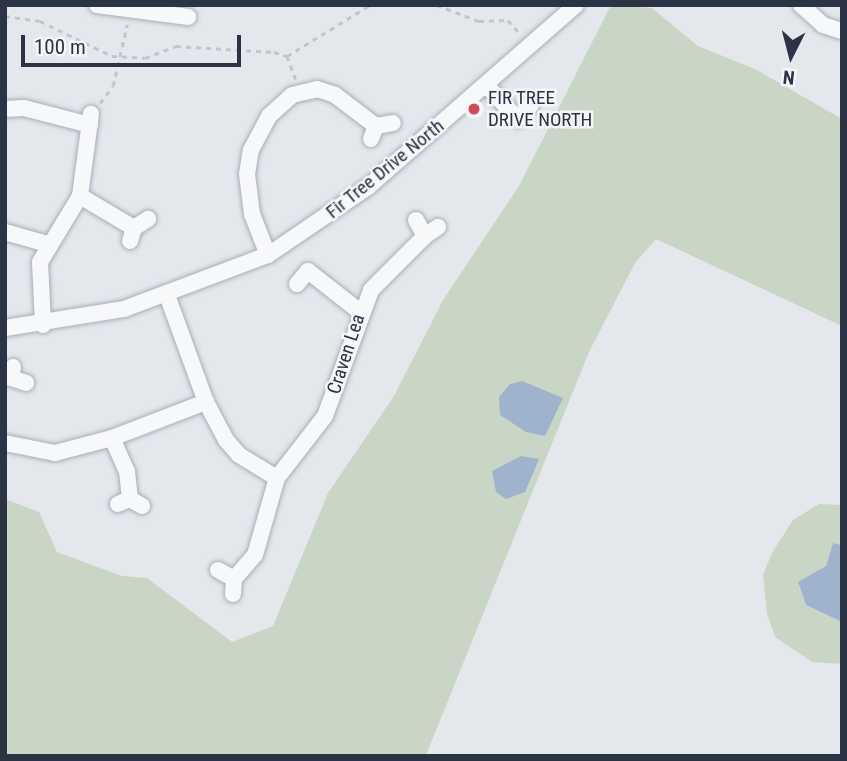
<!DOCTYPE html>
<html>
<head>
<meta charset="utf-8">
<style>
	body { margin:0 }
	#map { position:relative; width:847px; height:761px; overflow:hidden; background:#e4e7ec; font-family:"Roboto Condensed",sans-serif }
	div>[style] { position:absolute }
	.green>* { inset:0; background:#c9d6c5 }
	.water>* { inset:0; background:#9fb4cc }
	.path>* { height:2.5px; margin-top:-1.25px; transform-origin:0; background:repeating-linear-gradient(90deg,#c2c5cb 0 5px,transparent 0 10px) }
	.roads { filter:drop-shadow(0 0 2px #a9aeb7) drop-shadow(0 0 2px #a9aeb7) }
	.minor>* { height:16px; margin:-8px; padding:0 8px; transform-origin:8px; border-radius:8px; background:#f7f8fa }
	.dots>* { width:19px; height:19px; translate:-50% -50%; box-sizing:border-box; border:4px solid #f4f6f9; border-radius:50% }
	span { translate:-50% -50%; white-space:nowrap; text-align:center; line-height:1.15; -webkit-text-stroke:5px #f4f6f9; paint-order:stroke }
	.poi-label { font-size:19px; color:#2b3445 }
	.left { translate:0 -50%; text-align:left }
	.street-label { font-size:19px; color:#2b3445 }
	.frame { position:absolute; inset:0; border:7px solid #2b3445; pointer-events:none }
	.north { position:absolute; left:756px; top:21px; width:70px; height:70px; -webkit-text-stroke:5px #f4f6f9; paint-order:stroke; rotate:186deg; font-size:19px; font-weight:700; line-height:28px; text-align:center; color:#2b3445 }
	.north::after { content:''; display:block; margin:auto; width:24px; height:32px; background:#2b3445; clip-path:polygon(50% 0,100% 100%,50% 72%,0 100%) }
	.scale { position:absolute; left:21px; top:35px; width:220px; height:32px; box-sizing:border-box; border:4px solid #2b3445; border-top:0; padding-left:9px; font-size:21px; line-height:24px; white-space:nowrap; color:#2b3445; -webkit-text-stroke:5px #f4f6f9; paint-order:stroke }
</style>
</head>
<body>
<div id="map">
	<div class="green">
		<div style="clip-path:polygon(611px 5px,652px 8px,698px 46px,757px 70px,842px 119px,842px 326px,656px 239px,635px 263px,589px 352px,426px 755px,5px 756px,5px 499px,39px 512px,57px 552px,122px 576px,147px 578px,232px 642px,273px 626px,328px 493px,394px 396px,443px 300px,519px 186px)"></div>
		<div style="clip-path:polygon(819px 504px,842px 505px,842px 545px,833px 543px,826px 566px,798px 583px,806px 605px,842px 622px,842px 664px,812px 662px,775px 637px,767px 614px,763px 575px,772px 553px,793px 520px)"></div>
	</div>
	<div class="water">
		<div style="clip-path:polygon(522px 381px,563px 398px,545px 436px,526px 432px,500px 415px,499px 397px,510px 384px)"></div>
		<div style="clip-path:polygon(521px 456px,539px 459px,525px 492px,506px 499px,496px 492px,492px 471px)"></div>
		<div style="clip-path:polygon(833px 543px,842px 545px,842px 622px,806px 605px,798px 582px,826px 566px)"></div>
	</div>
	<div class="path">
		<div style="left:437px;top:5px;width:45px;rotate:20.9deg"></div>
		<div style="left:479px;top:21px;width:29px;rotate:-2deg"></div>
		<div style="left:508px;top:20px;width:20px;rotate:49deg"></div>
		<div style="left:5px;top:16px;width:35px;rotate:8deg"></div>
		<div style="left:40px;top:21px;width:80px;rotate:25.9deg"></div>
		<div style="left:112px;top:56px;width:33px;rotate:3deg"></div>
		<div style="left:145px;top:58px;width:33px;rotate:-21deg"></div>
		<div style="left:176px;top:46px;width:98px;rotate:3.5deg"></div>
		<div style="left:274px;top:52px;width:14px;rotate:17deg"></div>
		<div style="left:287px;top:56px;width:25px;rotate:69deg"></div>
		<div style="left:287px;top:56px;width:97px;rotate:-31.6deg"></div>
		<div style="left:100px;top:103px;width:21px;rotate:-53deg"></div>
		<div style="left:113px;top:86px;width:63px;rotate:-77.1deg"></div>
	</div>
	<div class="roads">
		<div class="minor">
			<div style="left:97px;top:5px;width:92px;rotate:7.5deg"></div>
			<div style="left:801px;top:5px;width:30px;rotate:42deg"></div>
			<div style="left:823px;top:25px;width:20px;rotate:18deg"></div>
			<div style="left:486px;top:85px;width:47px;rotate:46.7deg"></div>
			<div style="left:518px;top:119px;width:18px;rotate:-47deg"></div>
			<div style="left:5px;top:109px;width:19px;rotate:-3deg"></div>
			<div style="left:24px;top:108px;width:68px;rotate:14.4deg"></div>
			<div style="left:371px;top:139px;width:14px;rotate:-69deg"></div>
			<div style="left:376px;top:126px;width:17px;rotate:-10deg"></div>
			<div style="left:80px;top:196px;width:63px;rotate:30.7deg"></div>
			<div style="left:416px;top:220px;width:18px;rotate:61deg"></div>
			<div style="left:425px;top:236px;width:16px;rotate:-35deg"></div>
			<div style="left:5px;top:232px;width:44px;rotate:15.9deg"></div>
			<div style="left:130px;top:241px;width:14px;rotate:-73deg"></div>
			<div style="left:134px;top:228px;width:17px;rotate:-33deg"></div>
			<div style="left:268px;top:255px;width:44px;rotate:-111.3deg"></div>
			<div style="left:252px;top:214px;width:40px;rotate:-97.1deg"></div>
			<div style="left:247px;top:174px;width:24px;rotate:-81deg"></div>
			<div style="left:251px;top:150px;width:38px;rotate:-62deg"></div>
			<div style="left:269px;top:116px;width:31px;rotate:-42deg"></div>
			<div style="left:292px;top:95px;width:26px;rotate:-13deg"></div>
			<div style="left:317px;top:89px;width:19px;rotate:18deg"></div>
			<div style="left:335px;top:95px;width:51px;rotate:37.1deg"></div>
			<div style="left:297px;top:284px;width:17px;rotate:-50deg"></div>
			<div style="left:308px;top:271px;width:65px;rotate:38.1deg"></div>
			<div style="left:167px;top:295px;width:114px;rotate:70deg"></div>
			<div style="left:206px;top:402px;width:43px;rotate:62.2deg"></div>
			<div style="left:226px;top:440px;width:20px;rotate:49deg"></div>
			<div style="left:239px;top:455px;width:44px;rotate:31.2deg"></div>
			<div style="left:43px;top:325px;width:63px;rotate:-92.7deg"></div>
			<div style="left:40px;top:262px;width:77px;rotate:-58.8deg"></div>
			<div style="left:80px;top:196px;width:83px;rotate:-82.4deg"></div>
			<div style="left:5px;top:328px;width:121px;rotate:-9.1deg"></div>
			<div style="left:124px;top:309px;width:154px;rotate:-20.6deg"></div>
			<div style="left:268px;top:255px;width:121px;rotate:-34.2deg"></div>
			<div style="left:368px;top:187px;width:276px;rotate:-41.2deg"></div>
			<div style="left:13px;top:367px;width:11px;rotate:100deg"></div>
			<div style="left:11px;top:378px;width:16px;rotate:18deg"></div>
			<div style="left:112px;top:438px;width:101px;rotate:-21deg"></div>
			<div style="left:5px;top:443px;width:51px;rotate:11.3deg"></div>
			<div style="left:55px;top:453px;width:59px;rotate:-14.7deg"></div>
			<div style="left:112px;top:438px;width:36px;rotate:66deg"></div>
			<div style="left:127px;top:471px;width:28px;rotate:84deg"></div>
			<div style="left:118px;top:504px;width:13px;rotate:-23deg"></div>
			<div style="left:130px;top:499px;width:14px;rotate:30deg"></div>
			<div style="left:218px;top:570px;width:18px;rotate:29deg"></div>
			<div style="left:234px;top:579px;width:15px;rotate:94deg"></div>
			<div style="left:234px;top:579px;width:32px;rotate:-49deg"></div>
			<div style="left:255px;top:555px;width:80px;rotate:-74.1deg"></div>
			<div style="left:277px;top:478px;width:78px;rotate:-52.3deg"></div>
			<div style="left:325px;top:416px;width:134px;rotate:-69.9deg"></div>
			<div style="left:371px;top:290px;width:76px;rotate:-45deg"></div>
		</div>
	</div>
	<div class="dots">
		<div style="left:474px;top:109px;background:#d1495b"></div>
	</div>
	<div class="poi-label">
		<span class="left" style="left:488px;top:109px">FIR TREE<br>DRIVE NORTH</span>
	</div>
	<div class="street-label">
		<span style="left:385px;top:169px;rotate:-39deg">Fir Tree Drive North</span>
		<span style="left:346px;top:354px;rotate:-72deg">Craven Lea</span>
	</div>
	<div class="frame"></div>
	<div class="north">N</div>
	<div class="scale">100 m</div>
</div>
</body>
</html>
